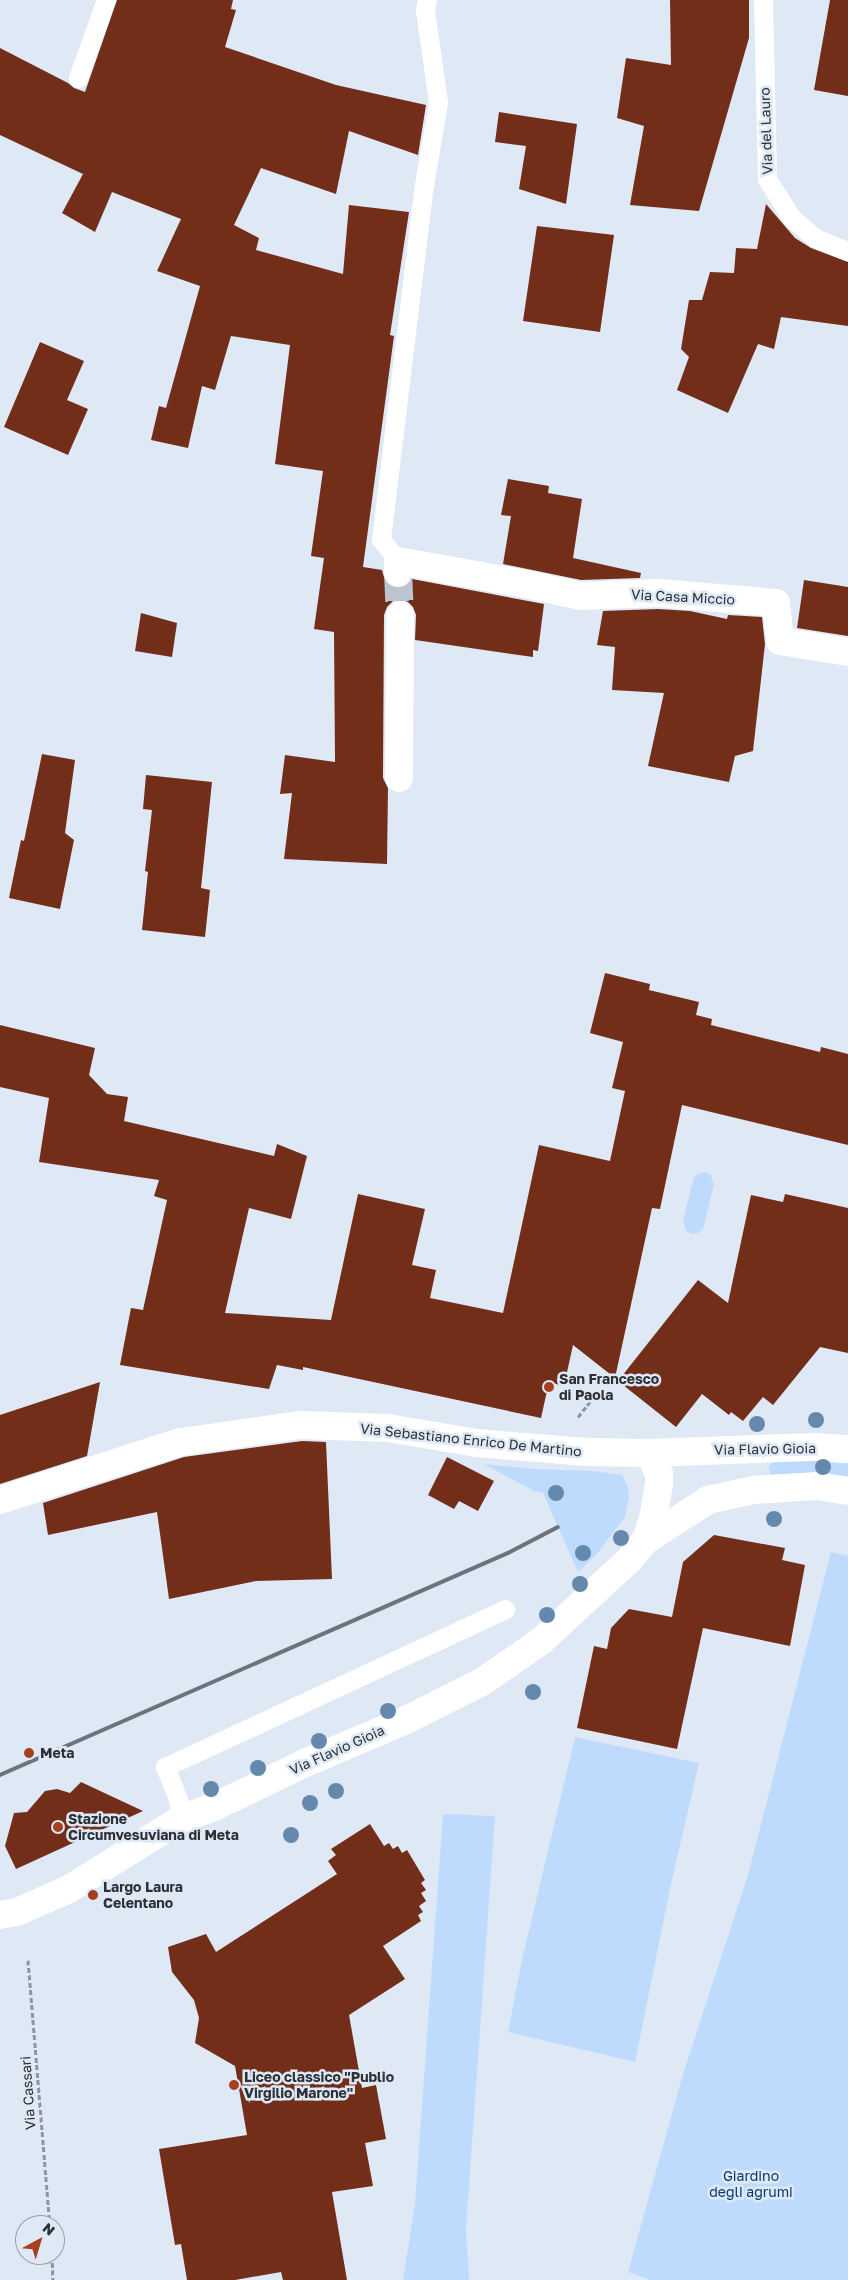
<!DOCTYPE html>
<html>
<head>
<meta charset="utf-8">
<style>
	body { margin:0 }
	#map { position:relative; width:848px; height:2280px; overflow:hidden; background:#dfe9f6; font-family:"Golos Text",sans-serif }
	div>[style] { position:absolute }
	.green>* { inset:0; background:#bedbfe }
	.building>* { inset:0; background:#722e19 }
	.street-tunnel>* { height:28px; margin-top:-14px; transform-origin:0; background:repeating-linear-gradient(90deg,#bbc4d0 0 28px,transparent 0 42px) }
	.path>* { height:3px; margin-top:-1.5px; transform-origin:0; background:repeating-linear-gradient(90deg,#8e959e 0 5px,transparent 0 7.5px) }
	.lane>* { height:19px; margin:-9.5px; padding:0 9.5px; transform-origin:9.5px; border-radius:9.5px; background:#fff }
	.street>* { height:28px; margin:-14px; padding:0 14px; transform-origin:14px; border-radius:14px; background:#fff }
	.rail>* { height:4px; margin:-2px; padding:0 2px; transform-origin:2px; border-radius:2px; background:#6d737b }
	.trees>* { width:16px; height:16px; margin:-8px; border-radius:50%; background:#6489ac }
	.dots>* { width:14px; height:14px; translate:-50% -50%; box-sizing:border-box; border:2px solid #dfe9f6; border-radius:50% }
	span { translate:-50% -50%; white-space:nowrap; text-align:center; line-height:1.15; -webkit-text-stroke:5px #dfe9f6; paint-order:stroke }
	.street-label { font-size:14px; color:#2d3136 }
	.poi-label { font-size:14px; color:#2d3136; font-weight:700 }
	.left { translate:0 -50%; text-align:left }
	.park-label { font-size:14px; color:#003a6f }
	.north { position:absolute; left:15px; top:2215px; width:50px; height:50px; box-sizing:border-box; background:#dfe9f6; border:1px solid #989fa9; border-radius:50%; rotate:39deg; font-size:14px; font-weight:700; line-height:20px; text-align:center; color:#2d3136 }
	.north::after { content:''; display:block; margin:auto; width:18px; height:22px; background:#a63f1e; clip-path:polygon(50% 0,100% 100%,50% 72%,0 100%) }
</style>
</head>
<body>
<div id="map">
	<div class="green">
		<div style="clip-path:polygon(705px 1172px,711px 1175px,714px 1185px,703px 1229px,698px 1233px,692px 1234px,686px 1231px,683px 1221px,694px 1177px,699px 1173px)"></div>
		<div style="clip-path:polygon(816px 1461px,848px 1463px,848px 1477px,771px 1474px,769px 1470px,769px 1466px,773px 1462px)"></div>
		<div style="clip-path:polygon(484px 1464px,534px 1469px,594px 1471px,622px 1475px,628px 1487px,629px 1497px,625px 1517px,596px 1555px,578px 1572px,543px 1493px,534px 1491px)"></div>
		<div style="clip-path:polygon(831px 1552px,848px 1556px,848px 2280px,651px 2280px,628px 2272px,683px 2074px,748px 1875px)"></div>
		<div style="clip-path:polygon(575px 1737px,699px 1763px,671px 1884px,635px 2062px,508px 2032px,522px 1960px)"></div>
		<div style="clip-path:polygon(443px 1814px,495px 1816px,466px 2229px,469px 2280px,403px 2280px,415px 2204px)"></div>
	</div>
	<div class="building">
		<div style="clip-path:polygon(117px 0,233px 0,231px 9px,236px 10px,225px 47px,336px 85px,426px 105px,418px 155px,349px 131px,336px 194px,261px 168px,234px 225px,259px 238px,256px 250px,343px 274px,349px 205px,409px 212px,390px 335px,394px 336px,363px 567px,382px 570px,385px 581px,391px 587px,398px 589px,406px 586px,412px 579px,544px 604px,538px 651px,533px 650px,533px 657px,415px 640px,416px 615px,413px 607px,408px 602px,401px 599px,393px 601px,387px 607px,384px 615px,383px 778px,388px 788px,387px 864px,284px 859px,292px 793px,280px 794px,285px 755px,335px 762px,334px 632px,314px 629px,324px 558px,311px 556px,323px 471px,275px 464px,290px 345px,231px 336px,215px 390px,202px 386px,188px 448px,151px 440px,159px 406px,166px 408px,200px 286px,157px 271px,181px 219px,112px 192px,95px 232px,62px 213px,83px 174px,0 135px,0 48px,68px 83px,74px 88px,85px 92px)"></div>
		<div style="clip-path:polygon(670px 0,749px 0,749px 38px,699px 211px,630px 205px,644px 126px,617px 118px,626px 58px,671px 65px)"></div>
		<div style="clip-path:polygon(830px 0,848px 0,848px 96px,814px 90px)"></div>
		<div style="clip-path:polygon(499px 112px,577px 124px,566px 204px,519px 189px,526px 146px,495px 142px)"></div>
		<div style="clip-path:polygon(766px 204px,795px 238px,811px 248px,848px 262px,848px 326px,781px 317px,774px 349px,758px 344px,728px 413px,677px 390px,689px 357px,681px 349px,689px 300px,702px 300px,710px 272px,734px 273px,736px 248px,757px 249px)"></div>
		<div style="clip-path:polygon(537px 226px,614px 235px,600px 332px,523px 321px)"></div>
		<div style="clip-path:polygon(40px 342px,84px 361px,67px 400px,88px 409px,68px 455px,4px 427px)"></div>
		<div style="clip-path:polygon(508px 479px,549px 486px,548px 493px,582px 499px,573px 558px,641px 573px,640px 578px,581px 580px,503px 564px,511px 516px,501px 515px)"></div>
		<div style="clip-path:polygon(804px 580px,848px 587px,848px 636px,797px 628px)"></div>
		<div style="clip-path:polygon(658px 609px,690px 611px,727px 619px,728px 615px,762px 617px,765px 644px,753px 751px,735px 756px,729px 782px,648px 766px,664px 693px,612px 690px,615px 647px,597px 645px,603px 611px)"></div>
		<div style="clip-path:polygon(141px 613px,177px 623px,172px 657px,135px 651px)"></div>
		<div style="clip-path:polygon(42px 754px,75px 760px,65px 833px,74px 840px,60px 909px,9px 898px,21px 840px,24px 841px)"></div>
		<div style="clip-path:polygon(146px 775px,212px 782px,201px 888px,210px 890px,205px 937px,142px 930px,148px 872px,145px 871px,152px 810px,143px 809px)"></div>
		<div style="clip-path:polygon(605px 973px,650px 984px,649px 990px,699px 1002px,696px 1015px,712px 1019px,711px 1025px,820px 1052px,821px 1047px,848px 1054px,848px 1145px,682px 1105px,660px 1209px,652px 1208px,615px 1378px,573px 1345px,564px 1386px,549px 1382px,541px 1418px,303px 1367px,303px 1370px,277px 1365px,269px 1389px,120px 1365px,131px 1308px,143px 1310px,167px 1200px,154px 1196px,159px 1180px,39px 1162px,49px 1098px,0 1087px,0 1025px,95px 1048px,89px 1075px,107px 1094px,128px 1097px,124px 1121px,274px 1156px,277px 1144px,307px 1156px,291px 1219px,249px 1208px,225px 1313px,331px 1320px,358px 1194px,425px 1209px,412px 1265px,436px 1270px,430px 1298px,503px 1313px,539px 1145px,610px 1161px,625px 1091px,612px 1088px,623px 1042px,590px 1033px)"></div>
		<div style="clip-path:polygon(785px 1194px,848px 1208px,848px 1353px,820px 1347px,773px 1405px,763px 1397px,743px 1421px,731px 1412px,729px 1415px,702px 1394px,676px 1427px,618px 1381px,698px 1280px,728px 1303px,751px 1195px,783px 1202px)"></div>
		<div style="clip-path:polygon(100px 1382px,87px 1456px,0 1484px,0 1415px)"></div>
		<div style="clip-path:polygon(302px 1441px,326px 1442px,332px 1579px,256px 1581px,169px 1599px,157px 1512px,48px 1535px,43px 1503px,184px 1457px)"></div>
		<div style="clip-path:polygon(447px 1457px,494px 1481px,478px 1511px,459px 1501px,454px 1509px,428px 1495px)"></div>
		<div style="clip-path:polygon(714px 1535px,785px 1548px,782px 1560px,805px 1565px,790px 1646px,703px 1628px,677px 1749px,577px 1728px,594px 1646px,607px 1649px,611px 1628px,629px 1609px,672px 1617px,683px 1562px)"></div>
		<div style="clip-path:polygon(81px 1782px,143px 1811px,16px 1869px,5px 1846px,14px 1813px,27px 1812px,45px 1791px,57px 1789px,70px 1793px)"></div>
		<div style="clip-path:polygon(370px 1824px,384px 1846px,389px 1843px,393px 1849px,398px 1846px,402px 1853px,407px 1850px,425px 1880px,421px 1883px,426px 1890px,421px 1893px,426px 1901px,419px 1906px,423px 1912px,418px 1915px,421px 1921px,383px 1946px,405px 1979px,349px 2015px,362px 2088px,376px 2085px,386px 2139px,365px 2143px,373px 2186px,332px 2192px,347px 2280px,283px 2280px,281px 2272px,235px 2280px,187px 2280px,181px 2244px,175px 2245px,159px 2149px,247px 2135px,235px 2066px,195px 2043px,199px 2018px,194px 2000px,172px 1972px,168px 1947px,206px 1934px,216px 1952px,337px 1874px,328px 1861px,336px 1855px,331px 1849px)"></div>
	</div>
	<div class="street-tunnel">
		<div style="left:398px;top:573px;width:42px;rotate:87.3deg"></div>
	</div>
	<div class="path">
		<div style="left:578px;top:1417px;width:33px;rotate:-52deg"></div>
		<div style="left:28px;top:1960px;width:266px;rotate:85.3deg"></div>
		<div style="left:52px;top:2255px;width:25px;rotate:88deg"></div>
	</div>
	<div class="lane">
		<div style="left:763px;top:0;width:179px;rotate:88.7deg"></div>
		<div style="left:767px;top:179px;width:45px;rotate:57.7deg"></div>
		<div style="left:791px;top:217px;width:32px;rotate:41deg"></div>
		<div style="left:815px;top:238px;width:35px;rotate:22deg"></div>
		<div style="left:78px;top:78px;width:83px;rotate:-70.3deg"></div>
		<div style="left:398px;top:561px;width:28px;rotate:-128deg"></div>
		<div style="left:381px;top:539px;width:357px;rotate:-83.1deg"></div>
		<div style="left:424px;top:185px;width:84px;rotate:-80.4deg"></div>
		<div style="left:438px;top:102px;width:92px;rotate:-98.1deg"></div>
		<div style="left:425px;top:11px;width:11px;rotate:-80deg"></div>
		<div style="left:181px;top:1819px;width:20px;rotate:-99deg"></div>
		<div style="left:178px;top:1799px;width:35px;rotate:-112deg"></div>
		<div style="left:165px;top:1767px;width:375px;rotate:-24.9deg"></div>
	</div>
	<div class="street">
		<div style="left:398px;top:573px;width:12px;rotate:-90deg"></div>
		<div style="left:398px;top:561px;width:130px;rotate:10.2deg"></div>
		<div style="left:526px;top:584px;width:55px;rotate:12.5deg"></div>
		<div style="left:580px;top:596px;width:78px;rotate:-2.2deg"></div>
		<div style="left:658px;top:593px;width:118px;rotate:4.8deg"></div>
		<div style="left:776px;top:603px;width:38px;rotate:84deg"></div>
		<div style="left:780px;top:641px;width:69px;rotate:9.2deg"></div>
		<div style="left:399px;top:778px;width:163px;rotate:-89.6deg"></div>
		<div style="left:0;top:1500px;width:190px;rotate:-17.8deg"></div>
		<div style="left:181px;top:1442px;width:121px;rotate:-8.1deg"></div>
		<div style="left:301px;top:1425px;width:87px;rotate:2deg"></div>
		<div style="left:388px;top:1428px;width:90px;rotate:9.6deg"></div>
		<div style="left:477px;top:1443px;width:109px;rotate:4.7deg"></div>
		<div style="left:586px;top:1452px;width:63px;rotate:0.9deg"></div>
		<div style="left:649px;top:1453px;width:167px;rotate:-2.1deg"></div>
		<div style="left:816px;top:1447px;width:32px;rotate:4deg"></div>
		<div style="left:646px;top:1540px;width:23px;rotate:-72deg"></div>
		<div style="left:653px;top:1518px;width:35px;rotate:-80deg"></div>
		<div style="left:659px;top:1484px;width:10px;rotate:-90deg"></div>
		<div style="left:659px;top:1474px;width:23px;rotate:-115deg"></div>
		<div style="left:0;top:1915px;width:17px;rotate:-10deg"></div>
		<div style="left:17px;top:1912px;width:57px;rotate:-23.9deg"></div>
		<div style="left:69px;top:1889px;width:132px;rotate:-32deg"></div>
		<div style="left:181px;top:1819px;width:35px;rotate:-20deg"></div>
		<div style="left:214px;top:1807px;width:101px;rotate:-25.8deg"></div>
		<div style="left:305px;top:1763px;width:112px;rotate:-23.1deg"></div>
		<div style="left:408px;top:1719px;width:83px;rotate:-26.6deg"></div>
		<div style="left:482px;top:1682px;width:72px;rotate:-34.8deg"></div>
		<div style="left:541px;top:1641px;width:120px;rotate:-42.6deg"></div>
		<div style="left:629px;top:1560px;width:26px;rotate:-50deg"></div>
		<div style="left:646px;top:1540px;width:74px;rotate:-32.8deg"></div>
		<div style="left:708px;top:1500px;width:46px;rotate:-12.5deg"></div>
		<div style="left:753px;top:1490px;width:64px;rotate:-3.6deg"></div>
		<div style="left:817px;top:1486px;width:31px;rotate:9deg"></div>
	</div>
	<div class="rail">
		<div style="left:0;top:1775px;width:554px;rotate:-23.61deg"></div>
		<div style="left:508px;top:1553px;width:56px;rotate:-27.5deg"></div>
	</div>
	<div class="trees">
		<div style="left:816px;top:1420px"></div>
		<div style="left:757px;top:1424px"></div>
		<div style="left:823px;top:1467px"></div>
		<div style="left:556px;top:1493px"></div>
		<div style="left:774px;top:1519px"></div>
		<div style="left:621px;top:1538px"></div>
		<div style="left:583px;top:1553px"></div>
		<div style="left:580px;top:1584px"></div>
		<div style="left:547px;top:1615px"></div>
		<div style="left:533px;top:1692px"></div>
		<div style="left:388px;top:1711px"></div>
		<div style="left:319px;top:1741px"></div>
		<div style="left:258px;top:1768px"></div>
		<div style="left:211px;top:1789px"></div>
		<div style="left:336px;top:1791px"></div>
		<div style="left:310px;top:1803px"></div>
		<div style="left:291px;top:1835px"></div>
	</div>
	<div class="dots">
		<div style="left:549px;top:1387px;background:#a63f1e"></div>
		<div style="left:29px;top:1753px;background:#a63f1e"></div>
		<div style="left:58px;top:1827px;background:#a63f1e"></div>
		<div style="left:93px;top:1895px;background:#a63f1e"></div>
		<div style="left:234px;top:2085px;background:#a63f1e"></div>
	</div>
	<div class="street-label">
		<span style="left:766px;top:131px;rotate:-92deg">Via del Lauro</span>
		<span style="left:683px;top:597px;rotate:3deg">Via Casa Miccio</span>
		<span style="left:471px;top:1440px;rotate:6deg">Via Sebastiano Enrico De Martino</span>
		<span style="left:765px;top:1449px;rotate:-1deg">Via Flavio Gioia</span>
		<span style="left:337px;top:1750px;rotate:-24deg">Via Flavio Gioia</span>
		<span style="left:28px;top:2093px;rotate:-94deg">Via Cassari</span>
	</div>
	<div class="poi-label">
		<span class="left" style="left:559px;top:1387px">San Francesco<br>di Paola</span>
		<span class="left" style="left:40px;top:1753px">Meta</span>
		<span class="left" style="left:68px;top:1827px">Stazione<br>Circumvesuviana di Meta</span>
		<span class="left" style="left:103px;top:1895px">Largo Laura<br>Celentano</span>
		<span class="left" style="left:244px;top:2085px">Liceo classico "Publio<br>Virgilio Marone"</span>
	</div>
	<div class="park-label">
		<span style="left:751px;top:2184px">Giardino<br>degli agrumi</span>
	</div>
	<div class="north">N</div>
</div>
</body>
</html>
